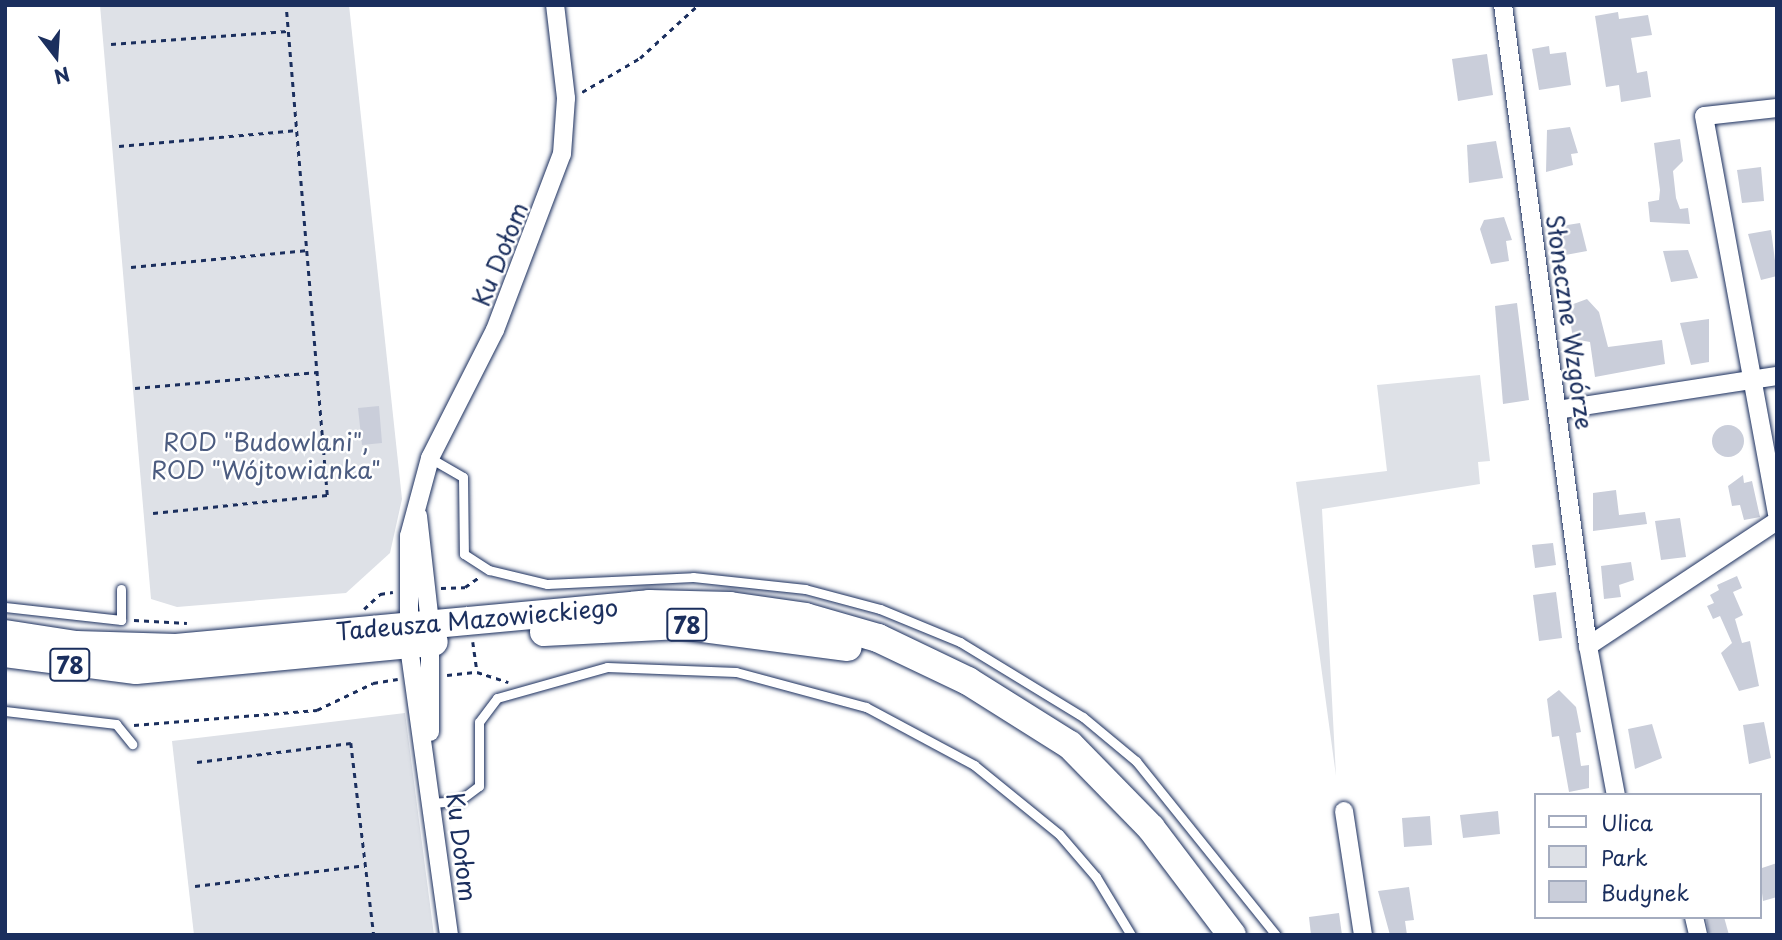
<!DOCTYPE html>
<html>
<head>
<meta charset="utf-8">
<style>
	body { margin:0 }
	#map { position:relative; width:1782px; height:940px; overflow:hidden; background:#fff; font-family:"Playpen Sans",sans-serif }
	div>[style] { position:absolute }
	.green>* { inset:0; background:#dee1e7 }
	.building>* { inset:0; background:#caceda }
	.round { border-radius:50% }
	.path>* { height:2.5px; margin-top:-1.25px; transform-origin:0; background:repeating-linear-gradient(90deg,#1b2f5e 0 5px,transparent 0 10px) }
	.roads { filter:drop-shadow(0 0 2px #1b2f5e) drop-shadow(0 0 2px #1b2f5e) }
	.service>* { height:9px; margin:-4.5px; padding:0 4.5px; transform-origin:4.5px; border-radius:4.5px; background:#fff }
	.minor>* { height:18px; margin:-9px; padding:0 9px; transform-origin:9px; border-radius:9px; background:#fff }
	.primary>* { height:28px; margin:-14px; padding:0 14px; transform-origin:14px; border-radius:14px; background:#fff }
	span { translate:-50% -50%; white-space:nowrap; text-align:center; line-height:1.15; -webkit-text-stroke:5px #fff; paint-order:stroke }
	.shield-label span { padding:2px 5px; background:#fff; border:2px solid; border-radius:5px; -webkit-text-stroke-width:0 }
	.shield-label { font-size:23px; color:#1b2f5e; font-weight:700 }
	.street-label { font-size:24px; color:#1b2f5e }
	.park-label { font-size:24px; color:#4c5c80 }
	.frame { position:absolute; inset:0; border:7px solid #1b2f5e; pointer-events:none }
	.legend { position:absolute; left:1534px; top:793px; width:228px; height:126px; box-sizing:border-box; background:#fff; border:2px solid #a4acbf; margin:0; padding:9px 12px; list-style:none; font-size:21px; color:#1b2f5e }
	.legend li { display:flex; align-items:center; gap:14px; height:35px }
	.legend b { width:35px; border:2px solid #a4acbf }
	.north { position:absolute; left:21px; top:21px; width:70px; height:70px; -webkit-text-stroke:5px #fff; paint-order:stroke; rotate:163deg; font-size:19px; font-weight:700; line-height:28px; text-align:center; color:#1b2f5e }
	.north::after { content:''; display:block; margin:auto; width:24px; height:32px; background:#1b2f5e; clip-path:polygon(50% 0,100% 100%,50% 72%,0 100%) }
</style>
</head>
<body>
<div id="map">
	<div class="green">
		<div style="clip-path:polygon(100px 5px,349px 5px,402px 499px,390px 553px,346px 593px,177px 607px,151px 599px)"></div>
		<div style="clip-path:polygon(1480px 375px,1490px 461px,1478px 462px,1480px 484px,1322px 509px,1336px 776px,1296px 482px,1387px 471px,1377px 385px)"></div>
		<div style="clip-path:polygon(405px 713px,434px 935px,194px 935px,172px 741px)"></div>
	</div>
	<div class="building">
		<div style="clip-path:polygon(1618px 12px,1619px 19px,1648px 15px,1652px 35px,1631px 38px,1637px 73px,1647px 71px,1651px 97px,1621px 102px,1619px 85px,1606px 87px,1595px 16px)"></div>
		<div style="clip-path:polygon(1549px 46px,1550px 54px,1566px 52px,1571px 85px,1539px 90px,1532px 49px)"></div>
		<div style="clip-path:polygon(1487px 54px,1493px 95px,1458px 101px,1452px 59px)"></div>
		<div style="clip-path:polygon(1570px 127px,1578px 153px,1571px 154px,1573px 165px,1546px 172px,1547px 130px)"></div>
		<div style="clip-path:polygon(1680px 139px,1683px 161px,1673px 171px,1676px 198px,1680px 209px,1688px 208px,1690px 224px,1650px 222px,1648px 202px,1659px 200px,1660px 190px,1654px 143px)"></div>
		<div style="clip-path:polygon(1496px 141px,1503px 178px,1469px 183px,1467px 145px)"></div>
		<div style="clip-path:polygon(1761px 167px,1764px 201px,1742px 203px,1737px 170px)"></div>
		<div style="clip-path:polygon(1504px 217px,1512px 240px,1506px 241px,1509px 261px,1491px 264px,1480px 229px,1484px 220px)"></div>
		<div style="clip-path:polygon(1580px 223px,1587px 251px,1560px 256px,1561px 226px)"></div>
		<div style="clip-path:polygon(1771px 230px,1777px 276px,1761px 280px,1748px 234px)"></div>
		<div style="clip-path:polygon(1688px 250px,1698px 278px,1671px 282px,1663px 251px)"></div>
		<div style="clip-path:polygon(1587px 299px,1599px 312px,1608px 347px,1662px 340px,1665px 364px,1595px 377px,1590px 342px,1573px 339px,1568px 306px)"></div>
		<div style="clip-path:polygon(1517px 303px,1529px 400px,1503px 404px,1495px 306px)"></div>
		<div style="clip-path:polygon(1709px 319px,1709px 362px,1691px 365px,1680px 323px)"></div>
		<div style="clip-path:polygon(379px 406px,382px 443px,362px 445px,358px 408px)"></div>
		<div class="round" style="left:1712px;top:425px;width:32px;height:32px"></div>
		<div style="clip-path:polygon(1743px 475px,1744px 483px,1752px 481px,1760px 517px,1744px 520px,1740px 505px,1732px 506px,1728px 486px)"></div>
		<div style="clip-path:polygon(1616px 490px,1619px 515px,1645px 512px,1647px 524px,1593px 531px,1593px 493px)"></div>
		<div style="clip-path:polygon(1680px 518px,1686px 557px,1661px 560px,1655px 521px)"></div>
		<div style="clip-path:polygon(1553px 543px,1556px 565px,1535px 568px,1532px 545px)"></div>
		<div style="clip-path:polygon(1631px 562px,1634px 580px,1619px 585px,1621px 597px,1604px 599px,1601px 566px)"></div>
		<div style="clip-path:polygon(1737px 576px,1742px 588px,1733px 592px,1743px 615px,1735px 619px,1742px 643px,1750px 641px,1759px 686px,1739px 691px,1721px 653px,1732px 643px,1720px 616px,1713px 619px,1707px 606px,1714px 603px,1710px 595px,1719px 590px,1717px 585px)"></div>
		<div style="clip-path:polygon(1556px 592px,1562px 638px,1539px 641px,1533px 595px)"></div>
		<div style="clip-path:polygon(1559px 690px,1576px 707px,1581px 732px,1576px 733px,1581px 766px,1589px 765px,1589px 788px,1569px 792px,1559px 736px,1552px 737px,1547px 699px)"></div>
		<div style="clip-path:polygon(1764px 722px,1771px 758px,1749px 764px,1743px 725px)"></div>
		<div style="clip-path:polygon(1652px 724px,1662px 758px,1635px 769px,1628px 729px)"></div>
		<div style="clip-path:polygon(1498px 811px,1500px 834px,1463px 838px,1460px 815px)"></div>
		<div style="clip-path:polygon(1430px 816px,1432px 845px,1404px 847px,1402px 818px)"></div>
		<div style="clip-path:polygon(1777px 863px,1777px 897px,1763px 901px,1759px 869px)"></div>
		<div style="clip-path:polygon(1409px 887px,1414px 920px,1405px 921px,1407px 935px,1390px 935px,1378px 891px)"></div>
		<div style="clip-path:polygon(1339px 913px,1342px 935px,1311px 935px,1309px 917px)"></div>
		<div style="clip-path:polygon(1706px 917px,1724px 917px,1729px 935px,1709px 935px)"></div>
	</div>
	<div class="path">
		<div style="left:111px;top:44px;width:177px;rotate:-4.2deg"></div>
		<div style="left:582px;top:92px;width:67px;rotate:-30.4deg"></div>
		<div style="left:640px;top:58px;width:79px;rotate:-42.4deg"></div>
		<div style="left:119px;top:146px;width:179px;rotate:-5.1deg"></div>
		<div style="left:131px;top:267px;width:178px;rotate:-5.5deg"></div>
		<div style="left:135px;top:388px;width:184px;rotate:-5deg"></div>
		<div style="left:153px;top:513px;width:175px;rotate:-5.9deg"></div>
		<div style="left:327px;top:495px;width:492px;rotate:-94.8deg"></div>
		<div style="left:441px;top:588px;width:24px;rotate:-2deg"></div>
		<div style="left:465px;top:587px;width:16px;rotate:-35deg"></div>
		<div style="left:364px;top:609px;width:22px;rotate:-43deg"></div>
		<div style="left:380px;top:594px;width:13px;rotate:-9deg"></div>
		<div style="left:134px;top:620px;width:53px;rotate:3.2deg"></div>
		<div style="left:473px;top:642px;width:28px;rotate:82deg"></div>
		<div style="left:447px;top:675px;width:30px;rotate:-6deg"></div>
		<div style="left:477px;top:672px;width:33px;rotate:18deg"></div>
		<div style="left:134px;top:725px;width:184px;rotate:-4.7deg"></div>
		<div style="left:317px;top:710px;width:62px;rotate:-25.7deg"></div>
		<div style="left:373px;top:683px;width:25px;rotate:-9deg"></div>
		<div style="left:197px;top:762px;width:155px;rotate:-7deg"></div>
		<div style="left:351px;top:743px;width:193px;rotate:83.2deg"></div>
		<div style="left:195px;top:886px;width:171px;rotate:-7deg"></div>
	</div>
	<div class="roads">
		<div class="service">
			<div style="left:430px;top:458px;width:38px;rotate:30deg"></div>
			<div style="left:463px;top:477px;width:77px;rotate:89.3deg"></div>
			<div style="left:464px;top:554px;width:30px;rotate:33deg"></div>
			<div style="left:489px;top:570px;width:60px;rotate:13.6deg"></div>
			<div style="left:547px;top:584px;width:146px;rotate:-2.7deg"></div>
			<div style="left:693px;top:577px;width:113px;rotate:6.1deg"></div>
			<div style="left:805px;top:589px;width:78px;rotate:14.9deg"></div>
			<div style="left:880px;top:609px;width:87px;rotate:22.4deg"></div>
			<div style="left:960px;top:642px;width:144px;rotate:31.4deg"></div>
			<div style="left:1083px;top:717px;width:69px;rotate:39.7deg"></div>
			<div style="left:1136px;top:761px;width:223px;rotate:51.2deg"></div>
			<div style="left:5px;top:607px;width:117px;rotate:6.4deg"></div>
			<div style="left:121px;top:620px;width:31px;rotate:-90deg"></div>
			<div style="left:5px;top:711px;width:112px;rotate:6.7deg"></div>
			<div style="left:116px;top:724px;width:26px;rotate:51deg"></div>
			<div style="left:431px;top:803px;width:28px;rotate:-4deg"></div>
			<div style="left:459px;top:801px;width:25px;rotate:-37deg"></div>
			<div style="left:479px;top:786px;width:64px;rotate:-90deg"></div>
			<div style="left:479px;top:722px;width:30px;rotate:-53deg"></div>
			<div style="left:497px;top:698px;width:114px;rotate:-15.7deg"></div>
			<div style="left:607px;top:667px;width:129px;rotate:2.2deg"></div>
			<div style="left:736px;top:672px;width:135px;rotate:15.1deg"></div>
			<div style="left:866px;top:707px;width:123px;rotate:28.2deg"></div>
			<div style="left:974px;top:765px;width:109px;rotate:39.1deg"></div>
			<div style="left:1059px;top:834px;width:57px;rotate:49.3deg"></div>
			<div style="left:1096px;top:877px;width:68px;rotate:58.9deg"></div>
		</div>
		<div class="minor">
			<div style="left:1503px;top:5px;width:647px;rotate:82.45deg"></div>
			<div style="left:1588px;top:646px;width:152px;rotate:79.4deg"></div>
			<div style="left:1777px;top:108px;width:73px;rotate:173.7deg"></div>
			<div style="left:1704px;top:116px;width:404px;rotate:79.6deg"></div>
			<div style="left:1557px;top:410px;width:223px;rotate:-8.8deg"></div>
			<div style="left:418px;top:516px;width:108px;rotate:83.6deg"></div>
			<div style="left:430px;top:623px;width:109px;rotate:90deg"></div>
			<div style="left:1588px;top:646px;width:227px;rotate:-33.5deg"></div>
			<div style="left:1344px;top:811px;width:125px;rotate:81.3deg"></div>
			<div style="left:1694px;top:917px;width:18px;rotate:77deg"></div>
			<div style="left:449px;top:935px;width:293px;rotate:-97.9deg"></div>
			<div style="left:409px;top:645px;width:109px;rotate:-90deg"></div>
			<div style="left:409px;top:536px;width:81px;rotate:-74.9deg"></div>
			<div style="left:430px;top:458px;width:144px;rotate:-63.1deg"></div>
			<div style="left:495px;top:330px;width:188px;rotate:-69.2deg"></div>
			<div style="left:562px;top:154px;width:56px;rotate:-85.9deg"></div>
			<div style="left:566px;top:98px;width:94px;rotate:-96.7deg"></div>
		</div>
		<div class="primary">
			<div style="left:544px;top:632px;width:136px;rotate:-2.9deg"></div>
			<div style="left:680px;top:625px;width:169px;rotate:7.5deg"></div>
			<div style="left:5px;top:634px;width:72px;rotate:8.8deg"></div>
			<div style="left:76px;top:645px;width:100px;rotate:1.7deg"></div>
			<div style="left:176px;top:648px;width:475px;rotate:-5.3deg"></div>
			<div style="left:649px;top:604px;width:81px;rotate:1.4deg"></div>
			<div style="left:730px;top:606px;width:76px;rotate:8.3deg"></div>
			<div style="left:805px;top:617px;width:76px;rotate:16deg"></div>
			<div style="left:878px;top:638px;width:100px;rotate:25.5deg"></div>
			<div style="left:968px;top:681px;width:120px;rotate:32.1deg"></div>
			<div style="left:1070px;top:745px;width:116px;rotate:45.7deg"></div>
			<div style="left:1151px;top:828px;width:134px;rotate:52.9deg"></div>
			<div style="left:5px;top:653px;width:132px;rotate:7.4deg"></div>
			<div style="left:136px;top:670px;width:299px;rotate:-5.4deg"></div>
		</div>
	</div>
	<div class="shield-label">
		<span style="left:687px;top:625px">78</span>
		<span style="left:70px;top:665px">78</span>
	</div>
	<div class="street-label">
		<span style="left:500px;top:254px;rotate:-68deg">Ku Dołom</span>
		<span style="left:1570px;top:322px;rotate:82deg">Słoneczne Wzgórze</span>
		<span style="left:477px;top:619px;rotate:-5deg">Tadeusza Mazowieckiego</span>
		<span style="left:462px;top:847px;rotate:83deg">Ku Dołom</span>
	</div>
	<div class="park-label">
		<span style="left:266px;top:456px">ROD "Budowlani",<br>ROD "Wójtowianka"</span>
	</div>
	<div class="frame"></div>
	<ul class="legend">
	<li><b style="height:9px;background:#fff"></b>Ulica</li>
	<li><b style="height:19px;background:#dee1e7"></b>Park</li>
	<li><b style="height:19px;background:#caceda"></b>Budynek</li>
	</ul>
	<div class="north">N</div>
</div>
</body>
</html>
